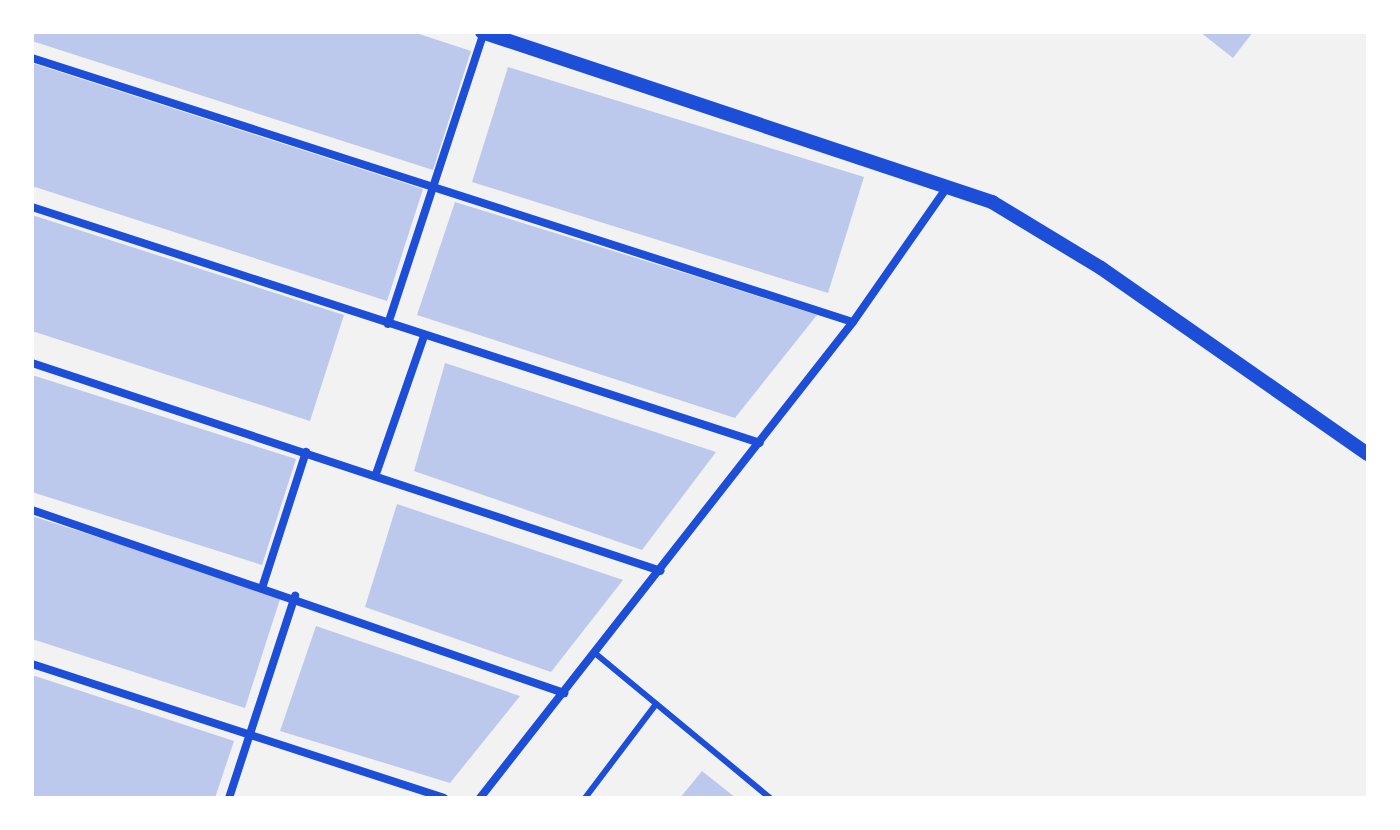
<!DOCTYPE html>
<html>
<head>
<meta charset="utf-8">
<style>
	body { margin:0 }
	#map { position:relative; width:1400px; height:830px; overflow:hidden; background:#f2f2f2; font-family:"Alegreya Sans",sans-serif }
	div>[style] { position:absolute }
	.building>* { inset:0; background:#bdc9ec }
	.service>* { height:6px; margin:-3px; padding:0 3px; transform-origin:3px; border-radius:3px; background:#1d4ed8 }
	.minor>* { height:8px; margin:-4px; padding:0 4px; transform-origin:4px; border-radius:4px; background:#1d4ed8 }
	.tertiary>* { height:14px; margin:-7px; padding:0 7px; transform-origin:7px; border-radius:7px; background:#1d4ed8 }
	span { translate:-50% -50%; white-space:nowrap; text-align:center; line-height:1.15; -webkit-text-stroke:7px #fff; paint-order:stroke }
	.frame { position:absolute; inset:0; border:34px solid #fff; pointer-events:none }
</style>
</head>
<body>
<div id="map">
	<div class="building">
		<div style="clip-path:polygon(32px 32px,413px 32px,471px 51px,433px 170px,32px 41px)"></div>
		<div style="clip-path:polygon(1200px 32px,1253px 32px,1233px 58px)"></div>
		<div style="clip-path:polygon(32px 63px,423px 189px,387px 301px,32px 186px)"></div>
		<div style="clip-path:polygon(508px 67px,864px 177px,828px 293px,472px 182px)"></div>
		<div style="clip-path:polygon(455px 202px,691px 275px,817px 315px,735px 418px,417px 315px)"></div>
		<div style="clip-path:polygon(32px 215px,344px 315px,310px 421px,32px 331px)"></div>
		<div style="clip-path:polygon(445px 363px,716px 452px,642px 550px,414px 471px)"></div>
		<div style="clip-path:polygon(32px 375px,296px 459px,262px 565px,32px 492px)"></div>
		<div style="clip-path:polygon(397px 504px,623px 580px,551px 672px,365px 607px)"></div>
		<div style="clip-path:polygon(32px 516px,281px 596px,245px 708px,32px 639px)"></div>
		<div style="clip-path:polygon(316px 626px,520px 696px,450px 783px,280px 731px)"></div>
		<div style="clip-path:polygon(32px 675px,234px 741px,215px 798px,32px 798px)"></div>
		<div style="clip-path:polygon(702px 771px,736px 798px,680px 798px)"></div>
	</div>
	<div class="service">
		<div style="left:596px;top:654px;width:226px;rotate:39.6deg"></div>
		<div style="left:585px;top:798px;width:118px;rotate:-52.9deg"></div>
	</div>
	<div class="minor">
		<div style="left:32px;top:58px;width:862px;rotate:17.83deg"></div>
		<div style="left:32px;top:207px;width:765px;rotate:17.96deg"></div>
		<div style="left:388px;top:324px;width:307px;rotate:-71.8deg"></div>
		<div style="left:32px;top:363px;width:662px;rotate:18.3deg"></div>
		<div style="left:376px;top:474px;width:146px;rotate:-70.8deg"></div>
		<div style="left:32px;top:510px;width:563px;rotate:18.98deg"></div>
		<div style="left:263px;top:585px;width:140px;rotate:-72.1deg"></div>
		<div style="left:32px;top:664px;width:433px;rotate:18deg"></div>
		<div style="left:229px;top:798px;width:213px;rotate:-71.9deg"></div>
		<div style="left:480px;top:798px;width:605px;rotate:-51.92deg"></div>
		<div style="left:853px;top:322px;width:166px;rotate:-55.1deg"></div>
	</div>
	<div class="tertiary">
		<div style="left:482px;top:32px;width:538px;rotate:18.43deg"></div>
		<div style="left:992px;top:202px;width:127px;rotate:31.2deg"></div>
		<div style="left:1101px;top:268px;width:325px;rotate:34.9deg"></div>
	</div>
	<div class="frame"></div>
</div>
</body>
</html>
